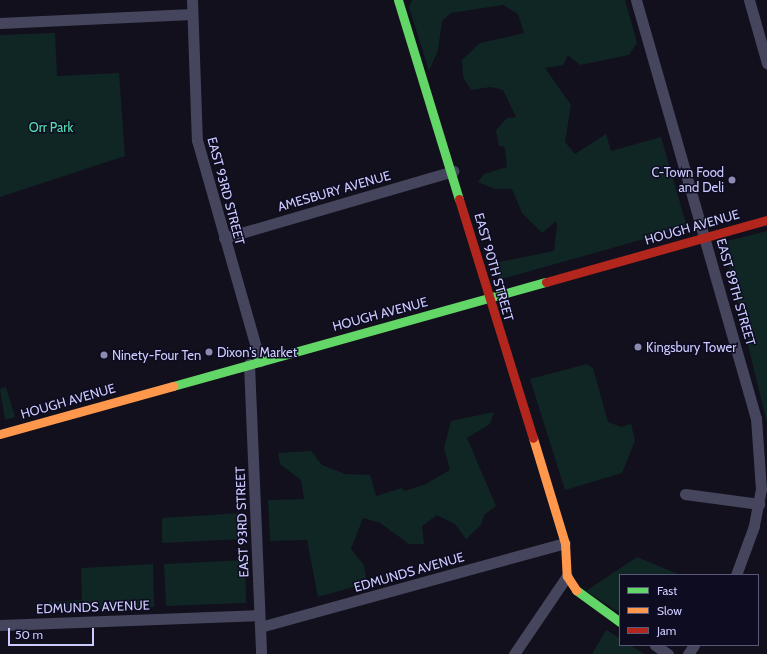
<!DOCTYPE html>
<html>
<head>
<meta charset="utf-8">
<style>
	body { margin:0 }
	#map { position:relative; width:767px; height:654px; overflow:hidden; background:#12101c; font-family:Cabin,sans-serif }
	div>[style] { position:absolute }
	.green>* { inset:0; background:#0f2625 }
	.street>* { height:11px; margin:-5.5px; padding:0 5.5px; transform-origin:5.5px; border-radius:5.5px; background:#45465d }
	.fast>* { height:9px; margin:-4.5px; padding:0 4.5px; transform-origin:4.5px; border-radius:4.5px; background:#63d668 }
	.slow>* { height:9px; margin:-4.5px; padding:0 4.5px; transform-origin:4.5px; border-radius:4.5px; background:#ff974d }
	.jam>* { height:9px; margin:-4.5px; padding:0 4.5px; transform-origin:4.5px; border-radius:4.5px; background:#b3261e }
	.dots>* { width:11px; height:11px; translate:-50% -50%; box-sizing:border-box; border:2px solid #0e0c20; border-radius:50% }
	span { translate:-50% -50%; white-space:nowrap; text-align:center; line-height:1.15; -webkit-text-stroke:3px #0e0c20; paint-order:stroke }
	.park-label { font-size:13px; color:#56e0b0 }
	.poi-label { font-size:13px; color:#cccbff }
	.right { translate:-100% -50%; text-align:right }
	.left { translate:0 -50%; text-align:left }
	.street-label { font-size:13px; color:#cccbff }
	.legend { position:absolute; left:619px; top:574px; width:140px; height:72px; box-sizing:border-box; background:#0e0c20; border:1px solid #5a5879; margin:0; padding:5px 7px; list-style:none; font-size:12px; color:#cccbff }
	.legend li { display:flex; align-items:center; gap:8px; height:20px }
	.legend b { width:20px; border:1px solid #5a5879 }
	.scale { position:absolute; left:8px; top:628px; width:86px; height:18px; box-sizing:border-box; border:2px solid #cccbff; border-top:0; padding-left:5px; font-size:12px; line-height:14px; white-space:nowrap; color:#cccbff; -webkit-text-stroke:3px #0e0c20; paint-order:stroke }
</style>
</head>
<body>
<div id="map">
	<div class="green">
		<div style="clip-path:polygon(412px 0,625px 0,637px 43px,629px 55px,580px 65px,568px 55px,563px 65px,545px 68px,571px 105px,565px 142px,575px 154px,606px 134px,611px 151px,661px 137px,687px 227px,498px 280px,494px 263px,554px 251px,557px 225px,556px 221px,542px 233px,522px 213px,512px 189px,495px 189px,478px 182px,484px 174px,507px 167px,505px 147px,499px 146px,496px 130px,507px 118px,516px 117px,503px 90px,491px 87px,471px 90px,463px 77px,462px 60px,480px 43px,524px 33px,518px 14px,503px 5px,451px 13px,442px 21px,438px 50px,429px 71px,409px 7px)"></div>
		<div style="clip-path:polygon(55px 33px,57px 76px,119px 73px,125px 156px,0 197px,0 35px)"></div>
		<div style="clip-path:polygon(767px 231px,767px 423px,723px 242px)"></div>
		<div style="clip-path:polygon(587px 364px,593px 368px,608px 422px,621px 427px,631px 424px,635px 441px,622px 473px,565px 490px,530px 379px)"></div>
		<div style="clip-path:polygon(6px 387px,15px 417px,5px 420px,0 389px)"></div>
		<div style="clip-path:polygon(494px 412px,490px 424px,467px 438px,496px 506px,484px 515px,481px 525px,466px 539px,455px 524px,437px 515px,422px 526px,424px 544px,409px 544px,380px 523px,363px 518px,351px 549px,364px 565px,367px 583px,318px 597px,307px 540px,270px 541px,268px 500px,304px 499px,301px 480px,280px 464px,278px 453px,311px 451px,322px 465px,345px 474px,370px 475px,376px 496px,402px 488px,404px 491px,424px 485px,450px 470px,444px 448px,451px 421px)"></div>
		<div style="clip-path:polygon(241px 513px,243px 539px,162px 543px,162px 518px)"></div>
		<div style="clip-path:polygon(637px 557px,680px 575px,620px 575px,620px 613px,586px 591px)"></div>
		<div style="clip-path:polygon(245px 560px,246px 603px,166px 606px,164px 564px)"></div>
		<div style="clip-path:polygon(153px 564px,154px 607px,49px 611px,49px 602px,82px 600px,81px 568px)"></div>
		<div style="clip-path:polygon(606px 630px,620px 638px,620px 645px,630px 645px,644px 654px,592px 654px)"></div>
	</div>
	<div class="street">
		<div style="left:192px;top:0;width:140px;rotate:88deg"></div>
		<div style="left:197px;top:140px;width:230px;rotate:74.1deg"></div>
		<div style="left:636px;top:0;width:435px;rotate:74deg"></div>
		<div style="left:756px;top:418px;width:71px;rotate:86deg"></div>
		<div style="left:761px;top:489px;width:38px;rotate:101deg"></div>
		<div style="left:754px;top:526px;width:52px;rotate:110.2deg"></div>
		<div style="left:749px;top:0;width:66px;rotate:74.1deg"></div>
		<div style="left:0;top:23px;width:192px;rotate:-2.7deg"></div>
		<div style="left:224px;top:238px;width:239px;rotate:-16.3deg"></div>
		<div style="left:249px;top:364px;width:290px;rotate:87.6deg"></div>
		<div style="left:685px;top:494px;width:75px;rotate:7.7deg"></div>
		<div style="left:0;top:625px;width:259px;rotate:-2.2deg"></div>
		<div style="left:260px;top:627px;width:316px;rotate:-15.4deg"></div>
		<div style="left:655px;top:645px;width:16px;rotate:35deg"></div>
		<div style="left:514px;top:654px;width:94px;rotate:-55.8deg"></div>
		<div style="left:688px;top:654px;width:11px;rotate:-56deg"></div>
	</div>
	<div class="fast">
		<div style="left:398px;top:0;width:208px;rotate:73deg"></div>
		<div style="left:173px;top:386px;width:387px;rotate:-15.6deg"></div>
		<div style="left:576px;top:590px;width:54px;rotate:36deg"></div>
	</div>
	<div class="slow">
		<div style="left:0;top:434px;width:180px;rotate:-15.5deg"></div>
		<div style="left:533px;top:438px;width:110px;rotate:73.1deg"></div>
		<div style="left:565px;top:543px;width:33px;rotate:87deg"></div>
		<div style="left:567px;top:576px;width:17px;rotate:57deg"></div>
	</div>
	<div class="jam">
		<div style="left:459px;top:199px;width:250px;rotate:72.8deg"></div>
		<div style="left:546px;top:282px;width:230px;rotate:-15.7deg"></div>
	</div>
	<div class="dots">
		<div style="left:732px;top:180px;background:#8b8ab0"></div>
		<div style="left:638px;top:347px;background:#8b8ab0"></div>
		<div style="left:209px;top:352px;background:#8b8ab0"></div>
		<div style="left:104px;top:355px;background:#8b8ab0"></div>
	</div>
	<div class="park-label">
		<span style="left:51px;top:127px">Orr Park</span>
	</div>
	<div class="poi-label">
		<span class="right" style="left:724px;top:180px">C-Town Food<br>and Deli</span>
		<span class="left" style="left:646px;top:347px">Kingsbury Tower</span>
		<span class="left" style="left:217px;top:352px">Dixon's Market</span>
		<span class="left" style="left:112px;top:355px">Ninety-Four Ten</span>
	</div>
	<div class="street-label">
		<span style="left:226px;top:191px;rotate:75deg">EAST 93RD STREET</span>
		<span style="left:334px;top:191px;rotate:-16deg">AMESBURY AVENUE</span>
		<span style="left:692px;top:227px;rotate:-16deg">HOUGH AVENUE</span>
		<span style="left:494px;top:267px;rotate:74deg">EAST 90TH STREET</span>
		<span style="left:736px;top:292px;rotate:74deg">EAST 89TH STREET</span>
		<span style="left:380px;top:314px;rotate:-15deg">HOUGH AVENUE</span>
		<span style="left:68px;top:401px;rotate:-16deg">HOUGH AVENUE</span>
		<span style="left:242px;top:522px;rotate:-92deg">EAST 93RD STREET</span>
		<span style="left:409px;top:572px;rotate:-16deg">EDMUNDS AVENUE</span>
		<span style="left:93px;top:607px;rotate:-2deg">EDMUNDS AVENUE</span>
	</div>
	<ul class="legend">
	<li><b style="height:5px;background:#63d668"></b>Fast</li>
	<li><b style="height:5px;background:#ff974d"></b>Slow</li>
	<li><b style="height:5px;background:#b3261e"></b>Jam</li>
	</ul>
	<div class="scale">50 m</div>
</div>
</body>
</html>
